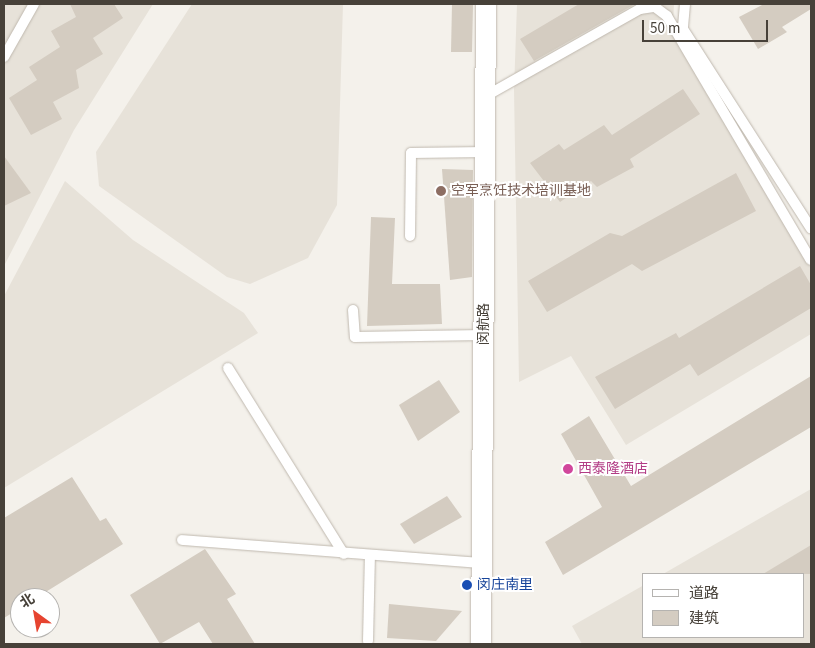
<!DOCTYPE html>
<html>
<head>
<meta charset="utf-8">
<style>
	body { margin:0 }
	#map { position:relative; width:815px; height:648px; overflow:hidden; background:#f4f1eb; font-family:"Source Sans 3","Noto Sans SC",sans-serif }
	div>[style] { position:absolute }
	.residential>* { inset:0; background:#e7e2d9 }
	.building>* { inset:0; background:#d4ccc1 }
	.roads { filter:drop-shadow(0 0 1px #bfb8ae) drop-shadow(0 0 1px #bfb8ae) }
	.service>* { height:10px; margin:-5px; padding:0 5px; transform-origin:5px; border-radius:5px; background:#fff }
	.minor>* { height:20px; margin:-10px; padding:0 10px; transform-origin:10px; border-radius:10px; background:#fff }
	.dots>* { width:14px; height:14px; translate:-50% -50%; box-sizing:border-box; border:2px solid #fff; border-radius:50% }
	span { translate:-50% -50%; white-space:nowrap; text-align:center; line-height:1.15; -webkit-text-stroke:4px #fff; paint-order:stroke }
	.education-label { font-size:14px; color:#785e54 }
	.left { translate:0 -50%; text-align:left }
	.street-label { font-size:14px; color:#474139 }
	.hotel-label { font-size:14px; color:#b23c85 }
	.transit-label { font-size:14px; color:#164399 }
	.frame { position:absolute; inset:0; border:5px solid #474139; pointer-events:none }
	.legend { position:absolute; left:642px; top:573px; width:162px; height:65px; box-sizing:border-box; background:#fff; border:1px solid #b5b3b0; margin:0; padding:6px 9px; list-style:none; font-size:15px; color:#474139 }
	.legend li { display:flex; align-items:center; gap:10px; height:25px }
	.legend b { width:25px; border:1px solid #b5b3b0 }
	.north { position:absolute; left:10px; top:588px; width:50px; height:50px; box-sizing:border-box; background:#fff; border:1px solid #b5b3b0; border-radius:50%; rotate:328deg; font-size:14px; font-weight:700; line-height:20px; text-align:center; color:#474139 }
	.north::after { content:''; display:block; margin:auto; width:18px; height:22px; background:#e64430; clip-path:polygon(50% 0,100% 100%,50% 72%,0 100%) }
	.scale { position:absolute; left:642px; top:20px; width:126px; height:22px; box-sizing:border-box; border:2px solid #474139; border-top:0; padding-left:6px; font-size:15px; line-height:18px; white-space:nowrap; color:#474139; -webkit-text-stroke:4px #fff; paint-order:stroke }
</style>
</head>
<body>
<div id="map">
	<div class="residential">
		<div style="clip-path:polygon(4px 4px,153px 4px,74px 130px,4px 266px)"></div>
		<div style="clip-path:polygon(192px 4px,343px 4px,337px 205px,308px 258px,250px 284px,227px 277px,99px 186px,96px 152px)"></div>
		<div style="clip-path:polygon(517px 4px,674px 4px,673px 23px,811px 251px,811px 334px,626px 445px,571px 356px,519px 382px,514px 90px)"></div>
		<div style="clip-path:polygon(65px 181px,133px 240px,244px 313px,258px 333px,4px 488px,4px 296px)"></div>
		<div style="clip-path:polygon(811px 489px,811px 644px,582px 644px,572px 626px,644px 585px,644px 637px,804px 637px,804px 574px,663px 574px)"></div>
	</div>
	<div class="building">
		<div style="clip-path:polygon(70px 4px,114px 4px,123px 18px,93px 38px,103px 54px,76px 70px,79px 88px,53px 102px,62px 119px,31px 135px,9px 98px,37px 80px,29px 67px,60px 47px,51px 31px,76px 17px)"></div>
		<div style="clip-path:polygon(452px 4px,473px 4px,472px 52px,451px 52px)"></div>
		<div style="clip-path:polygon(579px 4px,635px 4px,534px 61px,520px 39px)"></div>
		<div style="clip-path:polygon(764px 4px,811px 4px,811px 9px,782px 27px,787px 32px,758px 49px,739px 17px)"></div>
		<div style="clip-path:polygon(683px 89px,700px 114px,630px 159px,634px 167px,597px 187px,591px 181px,560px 202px,530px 163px,559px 144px,564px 150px,604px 125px,612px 135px)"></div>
		<div style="clip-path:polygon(4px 156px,31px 193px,4px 206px)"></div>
		<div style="clip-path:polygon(442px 169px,473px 170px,472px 277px,450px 280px)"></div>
		<div style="clip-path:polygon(736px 173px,756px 211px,642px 271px,632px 264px,547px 312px,528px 281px,610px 233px,622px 236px)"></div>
		<div style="clip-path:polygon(371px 217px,395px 218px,392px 284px,440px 284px,442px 324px,367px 326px)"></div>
		<div style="clip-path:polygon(800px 266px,811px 285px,811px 308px,698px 376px,690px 364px,615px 409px,595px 377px,676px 333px,679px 338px)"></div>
		<div style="clip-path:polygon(811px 376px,811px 427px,563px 575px,545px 542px,602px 507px,561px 434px,589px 416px,631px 486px)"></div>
		<div style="clip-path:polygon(439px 380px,460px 412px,418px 441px,399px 405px)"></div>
		<div style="clip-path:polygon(72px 477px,100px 521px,106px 518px,123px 544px,36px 598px,20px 598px,20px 608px,4px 618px,4px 518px)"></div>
		<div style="clip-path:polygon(447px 496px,462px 517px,414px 544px,400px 524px)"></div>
		<div style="clip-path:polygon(811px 545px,811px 574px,763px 574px)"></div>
		<div style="clip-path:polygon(205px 549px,236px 594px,227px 599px,255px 644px,213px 644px,199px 622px,160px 644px,130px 595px)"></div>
		<div style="clip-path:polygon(389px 604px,462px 611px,436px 641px,387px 638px)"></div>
	</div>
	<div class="roads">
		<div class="service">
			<div style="left:685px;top:4px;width:25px;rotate:95deg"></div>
			<div style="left:683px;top:29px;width:237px;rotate:57.3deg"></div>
			<div style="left:4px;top:57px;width:61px;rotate:-60.5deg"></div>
			<div style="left:486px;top:96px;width:177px;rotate:-29.5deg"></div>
			<div style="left:640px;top:9px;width:15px;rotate:-8deg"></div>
			<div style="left:655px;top:7px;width:15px;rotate:37deg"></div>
			<div style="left:667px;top:16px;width:283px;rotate:59.5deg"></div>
			<div style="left:410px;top:236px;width:83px;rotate:-89.3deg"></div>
			<div style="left:411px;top:153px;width:75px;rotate:-0.8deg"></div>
			<div style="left:353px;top:310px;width:27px;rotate:86deg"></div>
			<div style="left:355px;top:337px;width:129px;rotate:-0.9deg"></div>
			<div style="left:228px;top:368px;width:219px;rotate:58.1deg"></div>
			<div style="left:182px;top:540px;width:301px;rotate:4.4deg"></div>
			<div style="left:368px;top:641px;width:85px;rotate:-88.7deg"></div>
		</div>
		<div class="minor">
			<div style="left:481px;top:644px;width:640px;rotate:-89.55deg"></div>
		</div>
	</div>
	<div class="dots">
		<div style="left:441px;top:191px;background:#8d6e63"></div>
		<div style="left:568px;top:469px;background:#d1479c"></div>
		<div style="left:467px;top:585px;background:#1a4fb4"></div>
	</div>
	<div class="education-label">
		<span class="left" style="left:451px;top:191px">空军烹饪技术培训基地</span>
	</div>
	<div class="street-label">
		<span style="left:484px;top:324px;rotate:-90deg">闵航路</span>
	</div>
	<div class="hotel-label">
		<span class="left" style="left:578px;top:469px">西泰隆酒店</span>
	</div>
	<div class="transit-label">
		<span class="left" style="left:477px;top:585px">闵庄南里</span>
	</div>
	<div class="frame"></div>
	<ul class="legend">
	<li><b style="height:6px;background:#fff"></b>道路</li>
	<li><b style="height:14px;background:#d4ccc1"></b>建筑</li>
	</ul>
	<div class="north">北</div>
	<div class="scale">50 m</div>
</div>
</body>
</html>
